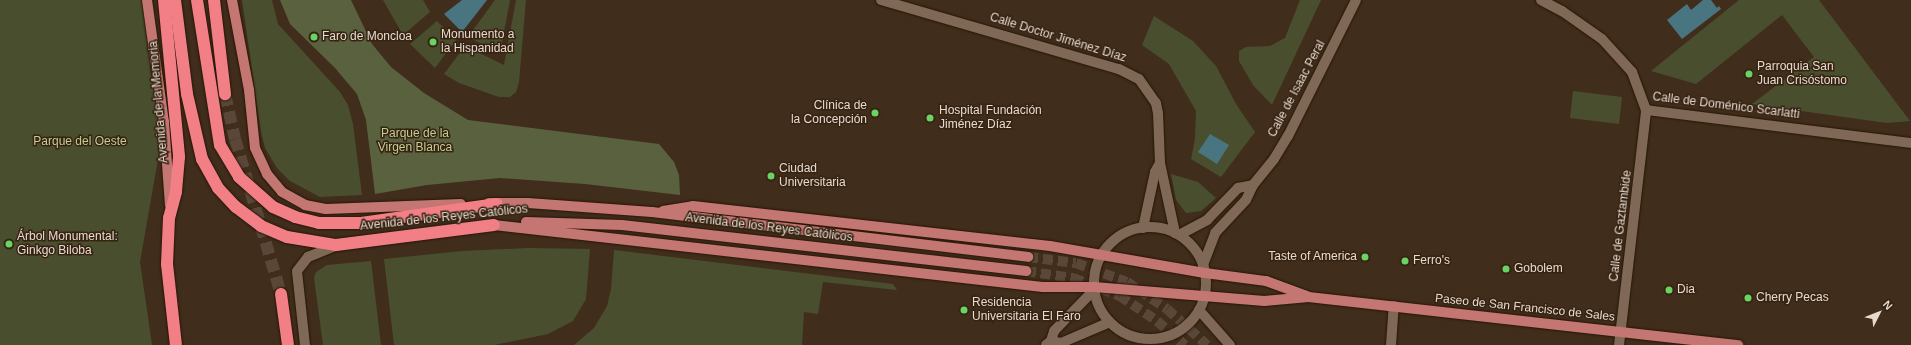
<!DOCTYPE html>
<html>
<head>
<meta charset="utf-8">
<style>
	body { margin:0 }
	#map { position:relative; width:1911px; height:345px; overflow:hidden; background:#412d1c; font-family:Arial,sans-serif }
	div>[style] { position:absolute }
	.green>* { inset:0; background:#494f2e }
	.forest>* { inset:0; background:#5a613f }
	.water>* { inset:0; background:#48757f }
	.major-tunnel>* { height:10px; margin-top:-5px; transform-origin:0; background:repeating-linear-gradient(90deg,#5a4737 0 10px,transparent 0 15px) }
	.highway-tunnel>* { height:12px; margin-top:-6px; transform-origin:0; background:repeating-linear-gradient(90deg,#5a4737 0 12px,transparent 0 18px) }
	.roads { filter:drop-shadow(0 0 1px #271505) drop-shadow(0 0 1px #271505) }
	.minor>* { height:10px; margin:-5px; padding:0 5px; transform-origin:5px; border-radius:5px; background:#7f6856 }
	.minor>.ring { margin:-5px; padding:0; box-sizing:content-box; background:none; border:10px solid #7f6856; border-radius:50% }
	.major>* { height:10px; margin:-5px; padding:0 5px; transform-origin:5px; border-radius:5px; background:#c37672 }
	.highway>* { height:12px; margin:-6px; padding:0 6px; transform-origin:6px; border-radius:6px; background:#f17f85 }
	.dots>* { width:11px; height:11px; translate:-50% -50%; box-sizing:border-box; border:2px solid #362312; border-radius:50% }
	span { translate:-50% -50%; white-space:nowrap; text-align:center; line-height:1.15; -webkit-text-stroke:3px #362312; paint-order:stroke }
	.poi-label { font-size:12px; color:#e7dacf }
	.left { translate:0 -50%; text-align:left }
	.right { translate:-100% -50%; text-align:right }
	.street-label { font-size:12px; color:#e7dacf }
	.park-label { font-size:12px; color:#c2ce91 }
	.north { position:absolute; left:1859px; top:293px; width:40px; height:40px; -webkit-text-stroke:3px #362312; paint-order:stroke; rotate:48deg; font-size:11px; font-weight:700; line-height:16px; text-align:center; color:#e7dacf }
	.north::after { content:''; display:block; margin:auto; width:14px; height:18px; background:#e7dacf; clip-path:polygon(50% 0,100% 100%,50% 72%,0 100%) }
</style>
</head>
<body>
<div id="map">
	<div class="green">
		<div style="clip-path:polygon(0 0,142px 0,161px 142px,140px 262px,152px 345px,0 345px)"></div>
		<div style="clip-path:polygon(242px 0,272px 0,278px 24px,340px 92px,348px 105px,353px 124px,362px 195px,320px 197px,290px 181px,277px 168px,265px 148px,261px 132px)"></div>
		<div style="clip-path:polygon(383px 0,423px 0,430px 12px,403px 35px)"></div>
		<div style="clip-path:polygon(495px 0,510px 0,500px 53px,468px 37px)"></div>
		<div style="clip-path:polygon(516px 0,526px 0,519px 82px,516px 92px,510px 97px,499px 97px,459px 83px,444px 74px,465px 46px,504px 65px)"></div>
		<div style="clip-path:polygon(1300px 0,1321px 0,1272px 105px,1253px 85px,1239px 61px,1239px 51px,1246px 47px,1270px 46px,1285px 38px)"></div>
		<div style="clip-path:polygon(1739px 0,1819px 0,1910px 121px,1887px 123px,1752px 104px,1814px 57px,1782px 15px,1696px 84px,1651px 71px)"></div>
		<div style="clip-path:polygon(1154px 16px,1193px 41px,1216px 66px,1236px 104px,1255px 132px,1221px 177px,1191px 159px,1195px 139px,1196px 111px,1169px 64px,1142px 45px)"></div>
		<div style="clip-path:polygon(437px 21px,456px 40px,435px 68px,410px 44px)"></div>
		<div style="clip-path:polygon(1573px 91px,1622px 97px,1619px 124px,1570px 118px)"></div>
		<div style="clip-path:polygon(1171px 174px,1198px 182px,1216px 198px,1201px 211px,1186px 213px,1176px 200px)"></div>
		<div style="clip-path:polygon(528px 248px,590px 249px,586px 299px,573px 321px,548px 334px,494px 345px,394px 345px,384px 259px,462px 251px)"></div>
		<div style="clip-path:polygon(614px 250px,893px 284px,897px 290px,823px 282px,818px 314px,804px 312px,802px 345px,574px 345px,594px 328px,607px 306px,611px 289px)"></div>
		<div style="clip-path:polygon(371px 261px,381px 345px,323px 345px,314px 278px,316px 272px,327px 265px)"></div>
	</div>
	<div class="forest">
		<div style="clip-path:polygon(280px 0,351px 0,372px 44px,391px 67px,424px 93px,468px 120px,659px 144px,674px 162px,679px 175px,680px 195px,585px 184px,500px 178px,427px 185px,375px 194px,366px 120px,357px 94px,335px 68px,290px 24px)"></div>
	</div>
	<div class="water">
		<div style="clip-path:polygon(462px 0,487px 0,462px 32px,444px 14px)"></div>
		<div style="clip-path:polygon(1703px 0,1711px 0,1717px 8px,1719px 6px,1721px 9px,1682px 39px,1667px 20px,1687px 4px,1691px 10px)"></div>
		<div style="clip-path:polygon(1210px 134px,1229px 145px,1217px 164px,1198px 152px)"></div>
	</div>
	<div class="major-tunnel">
		<div style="left:1028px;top:257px;width:48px;rotate:7.1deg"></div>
		<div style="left:1076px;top:263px;width:54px;rotate:20.4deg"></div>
		<div style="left:1127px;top:282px;width:48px;rotate:34deg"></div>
		<div style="left:1167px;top:309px;width:54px;rotate:42deg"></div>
		<div style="left:1026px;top:271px;width:48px;rotate:8.5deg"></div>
		<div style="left:1073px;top:278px;width:50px;rotate:21deg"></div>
		<div style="left:1120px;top:296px;width:45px;rotate:34deg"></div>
		<div style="left:1157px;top:321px;width:37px;rotate:41deg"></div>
	</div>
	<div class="highway-tunnel">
		<div style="left:225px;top:94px;width:46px;rotate:77.5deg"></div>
		<div style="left:235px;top:139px;width:162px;rotate:73.5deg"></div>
	</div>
	<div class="roads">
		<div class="minor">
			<div style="left:881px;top:0;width:248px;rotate:16.2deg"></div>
			<div style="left:1119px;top:69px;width:22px;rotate:27deg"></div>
			<div style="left:1139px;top:79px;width:29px;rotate:55deg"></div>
			<div style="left:1156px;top:103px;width:10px;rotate:79deg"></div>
			<div style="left:1158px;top:113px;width:50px;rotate:87.7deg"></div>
			<div style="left:1160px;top:163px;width:72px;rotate:77.9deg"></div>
			<div style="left:1541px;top:0;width:24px;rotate:28deg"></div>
			<div style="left:1562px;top:11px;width:49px;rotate:35deg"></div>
			<div style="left:1602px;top:39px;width:45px;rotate:47.7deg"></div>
			<div style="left:1632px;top:72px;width:40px;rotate:69.8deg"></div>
			<div style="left:1646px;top:110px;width:267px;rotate:7.1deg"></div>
			<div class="ring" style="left:1094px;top:227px;width:102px;height:102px"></div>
			<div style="left:1143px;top:228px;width:57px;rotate:-77.9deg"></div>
			<div style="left:1155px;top:172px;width:10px;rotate:-61deg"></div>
			<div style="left:1179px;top:235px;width:32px;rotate:-28deg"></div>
			<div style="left:1207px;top:220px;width:45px;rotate:-45.9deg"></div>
			<div style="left:1238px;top:188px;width:15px;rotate:-11deg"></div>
			<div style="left:1203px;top:265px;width:34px;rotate:-69deg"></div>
			<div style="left:1215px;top:233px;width:45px;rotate:-46.8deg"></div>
			<div style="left:1246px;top:200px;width:17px;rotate:-65deg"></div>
			<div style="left:1253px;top:185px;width:33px;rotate:-51deg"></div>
			<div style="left:1274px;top:159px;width:27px;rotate:-59deg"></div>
			<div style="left:1288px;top:136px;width:152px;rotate:-63.4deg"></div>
			<div style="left:1199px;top:310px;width:47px;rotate:48.5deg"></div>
			<div style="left:1051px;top:341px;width:10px;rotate:11deg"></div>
			<div style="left:1061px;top:343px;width:53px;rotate:-23.2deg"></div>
			<div style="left:305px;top:345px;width:74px;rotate:-96.2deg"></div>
			<div style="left:297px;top:271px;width:18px;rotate:-52deg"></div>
			<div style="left:308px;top:257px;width:29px;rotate:-22deg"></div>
			<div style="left:1046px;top:345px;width:6px;rotate:-39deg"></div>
			<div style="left:1051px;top:341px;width:10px;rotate:-73deg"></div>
			<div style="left:1054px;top:331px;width:59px;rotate:-45.7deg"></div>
			<div style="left:1391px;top:345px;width:39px;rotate:-86deg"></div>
			<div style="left:1619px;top:345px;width:237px;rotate:-83.4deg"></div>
		</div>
		<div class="major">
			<div style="left:147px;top:0;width:123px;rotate:82.1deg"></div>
			<div style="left:164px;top:122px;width:83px;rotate:85.9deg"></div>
			<div style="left:232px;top:0;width:92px;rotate:79.3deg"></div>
			<div style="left:249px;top:90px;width:58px;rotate:84.1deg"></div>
			<div style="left:255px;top:148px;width:29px;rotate:65deg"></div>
			<div style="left:267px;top:174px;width:23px;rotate:50deg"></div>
			<div style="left:282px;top:192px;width:26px;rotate:29deg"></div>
			<div style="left:305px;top:205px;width:21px;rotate:11deg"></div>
			<div style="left:326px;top:209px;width:135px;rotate:-2.1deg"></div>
			<div style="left:489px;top:203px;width:39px"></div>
			<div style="left:528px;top:203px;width:124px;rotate:4.2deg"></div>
			<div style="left:652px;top:212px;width:379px;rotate:6.8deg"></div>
			<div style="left:663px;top:211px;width:30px;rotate:-9deg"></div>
			<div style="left:693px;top:206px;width:359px;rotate:6.4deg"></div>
			<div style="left:1050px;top:246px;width:157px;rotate:9.9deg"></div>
			<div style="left:1205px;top:273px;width:62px;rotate:7.5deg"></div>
			<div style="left:1266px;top:281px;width:44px;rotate:20.1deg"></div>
			<div style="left:526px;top:222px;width:96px;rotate:1.8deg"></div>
			<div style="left:622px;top:225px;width:407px;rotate:6.5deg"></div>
			<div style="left:494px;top:225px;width:552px;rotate:6.44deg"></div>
			<div style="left:1043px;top:287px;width:51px"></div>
			<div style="left:1094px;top:287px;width:171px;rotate:4.7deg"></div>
			<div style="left:1264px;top:301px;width:45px;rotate:-5.1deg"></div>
			<div style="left:1309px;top:297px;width:432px;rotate:6.4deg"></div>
		</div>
		<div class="highway">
			<div style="left:164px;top:0;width:158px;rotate:84.5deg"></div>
			<div style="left:179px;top:157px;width:35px;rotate:95deg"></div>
			<div style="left:176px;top:192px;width:27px;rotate:105deg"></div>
			<div style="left:169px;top:218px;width:46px;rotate:92.5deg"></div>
			<div style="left:167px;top:264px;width:81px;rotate:83.7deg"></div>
			<div style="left:175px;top:0;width:95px;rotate:82.7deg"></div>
			<div style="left:187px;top:94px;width:67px;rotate:77deg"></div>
			<div style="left:202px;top:159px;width:33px;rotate:61deg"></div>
			<div style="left:218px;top:188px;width:26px;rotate:47deg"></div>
			<div style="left:236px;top:207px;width:31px;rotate:37deg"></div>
			<div style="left:261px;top:226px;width:28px;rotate:23deg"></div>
			<div style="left:287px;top:237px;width:50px;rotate:9.3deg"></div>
			<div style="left:336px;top:245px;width:159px;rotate:-7.2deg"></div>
			<div style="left:197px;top:0;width:147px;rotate:81deg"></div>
			<div style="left:220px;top:145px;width:37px;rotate:59deg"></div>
			<div style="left:239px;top:177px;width:45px;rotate:41.4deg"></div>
			<div style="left:273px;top:207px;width:24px;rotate:24deg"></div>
			<div style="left:295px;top:217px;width:25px;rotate:14deg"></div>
			<div style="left:319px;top:223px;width:42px"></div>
			<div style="left:361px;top:223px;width:137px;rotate:-8deg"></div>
			<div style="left:214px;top:0;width:95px;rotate:83.3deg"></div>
			<div style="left:281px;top:294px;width:51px;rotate:82.2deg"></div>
		</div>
	</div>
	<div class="dots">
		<div style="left:314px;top:37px;background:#69d464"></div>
		<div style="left:433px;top:42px;background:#69d464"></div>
		<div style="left:1749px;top:74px;background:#69d464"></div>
		<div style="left:875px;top:113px;background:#69d464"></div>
		<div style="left:930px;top:118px;background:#69d464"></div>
		<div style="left:771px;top:176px;background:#69d464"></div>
		<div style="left:9px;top:244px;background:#69d464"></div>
		<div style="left:1365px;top:257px;background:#69d464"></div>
		<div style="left:1405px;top:261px;background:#69d464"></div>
		<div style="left:1506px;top:269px;background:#69d464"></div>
		<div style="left:1669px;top:290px;background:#69d464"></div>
		<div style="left:1748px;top:298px;background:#69d464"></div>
		<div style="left:964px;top:310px;background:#69d464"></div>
	</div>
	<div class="poi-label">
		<span class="left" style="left:441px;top:42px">Monumento a<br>la Hispanidad</span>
		<span class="left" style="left:322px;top:37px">Faro de Moncloa</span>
		<span class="left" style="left:1757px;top:74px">Parroquia San<br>Juan Crisóstomo</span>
		<span class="right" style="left:867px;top:113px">Clínica de<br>la Concepción</span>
		<span class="left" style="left:939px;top:118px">Hospital Fundación<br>Jiménez Díaz</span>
		<span class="left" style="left:779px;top:176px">Ciudad<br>Universitaria</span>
		<span class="left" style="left:17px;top:244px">Árbol Monumental:<br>Ginkgo Biloba</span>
		<span class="right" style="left:1357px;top:257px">Taste of America</span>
		<span class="left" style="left:1413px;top:261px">Ferro's</span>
		<span class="left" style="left:1514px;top:269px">Gobolem</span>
		<span class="left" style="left:1677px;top:290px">Dia</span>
		<span class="left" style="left:1756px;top:298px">Cherry Pecas</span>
		<span class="left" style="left:972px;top:310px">Residencia<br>Universitaria El Faro</span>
	</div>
	<div class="street-label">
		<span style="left:1058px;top:38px;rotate:17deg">Calle Doctor Jiménez Díaz</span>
		<span style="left:1297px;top:89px;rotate:-62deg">Calle de Isaac Peral</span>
		<span style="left:159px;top:102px;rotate:-95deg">Avenida de la Memoria</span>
		<span style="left:1726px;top:106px;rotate:7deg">Calle de Doménico Scarlatti</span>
		<span style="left:444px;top:218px;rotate:-6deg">Avenida de los Reyes Católicos</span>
		<span style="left:1621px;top:226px;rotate:-83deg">Calle de Gaztambide</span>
		<span style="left:769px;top:228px;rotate:7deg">Avenida de los Reyes Católicos</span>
		<span style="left:1525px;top:308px;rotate:6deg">Paseo de San Francisco de Sales</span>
	</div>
	<div class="park-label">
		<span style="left:415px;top:141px">Parque de la<br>Virgen Blanca</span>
		<span style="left:80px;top:142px">Parque del Oeste</span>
	</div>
	<div class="north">N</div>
</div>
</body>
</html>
